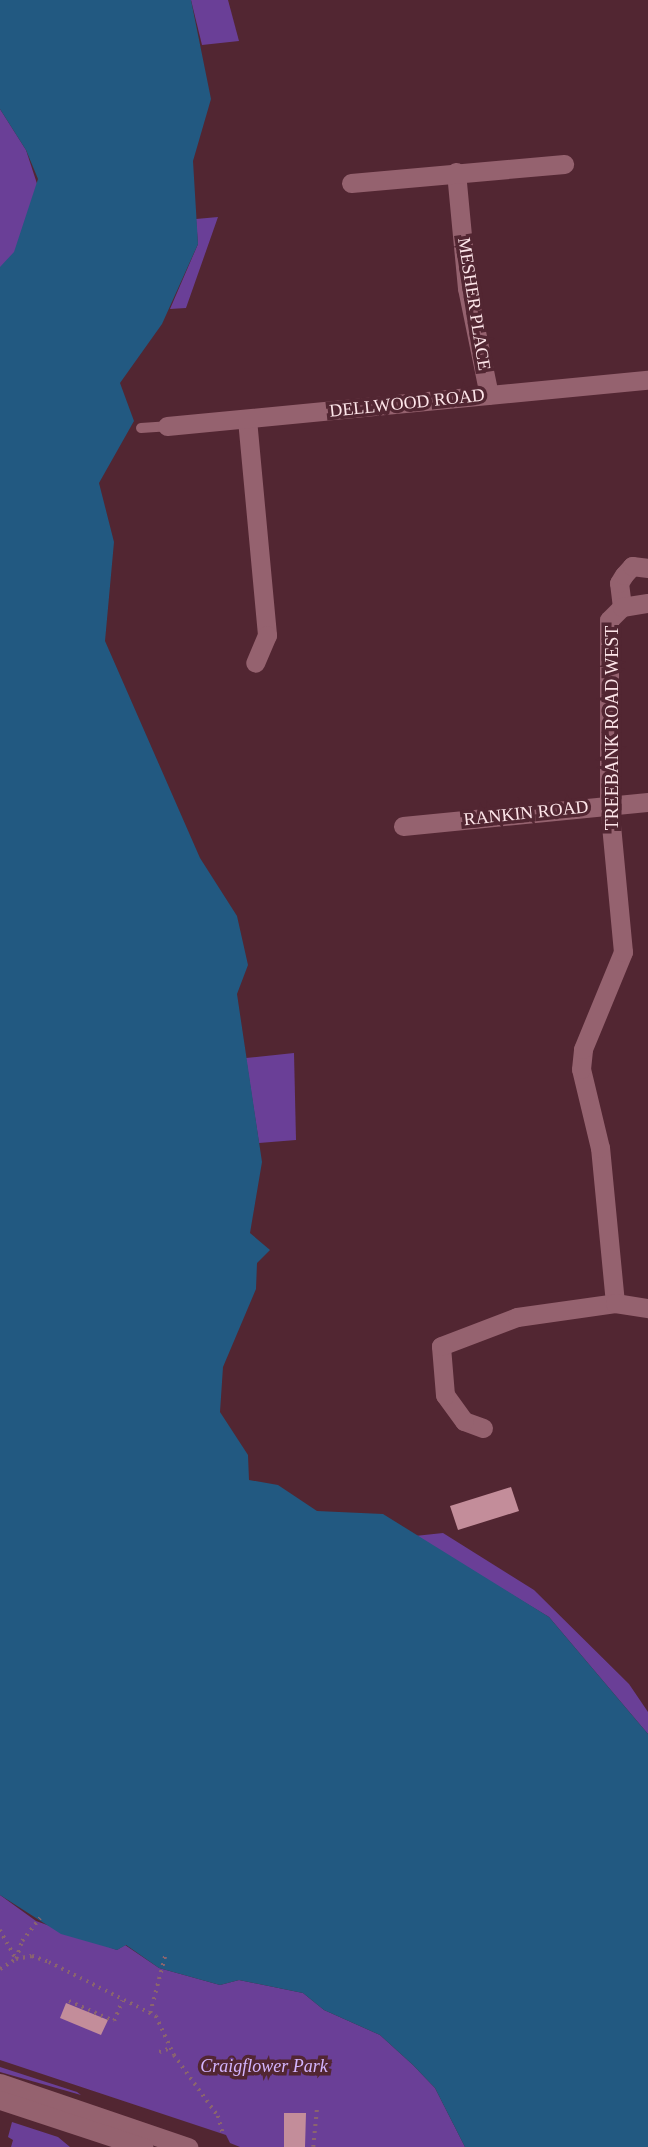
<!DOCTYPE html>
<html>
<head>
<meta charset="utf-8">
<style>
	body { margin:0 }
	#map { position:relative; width:648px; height:2147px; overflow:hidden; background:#522632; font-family:Georgia,serif }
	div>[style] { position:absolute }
	.green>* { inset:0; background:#6a3f97 }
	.water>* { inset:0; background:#225981 }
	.building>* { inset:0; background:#c38d9a }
	.path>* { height:3.5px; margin-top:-1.75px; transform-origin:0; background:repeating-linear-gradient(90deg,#8a646e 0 2px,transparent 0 7px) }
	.service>* { height:10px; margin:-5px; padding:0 5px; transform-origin:5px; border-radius:5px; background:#95626f }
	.minor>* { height:19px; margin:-9.5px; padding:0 9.5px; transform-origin:9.5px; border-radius:9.5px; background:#95626f }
	.secondary>* { height:19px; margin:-9.5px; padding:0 9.5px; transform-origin:9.5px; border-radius:9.5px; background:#95626f }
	span { translate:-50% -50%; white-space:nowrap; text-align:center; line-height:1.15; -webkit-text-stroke:7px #522632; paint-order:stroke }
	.street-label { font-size:18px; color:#fde5e9 }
	.park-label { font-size:18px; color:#d3b4fd; font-style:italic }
</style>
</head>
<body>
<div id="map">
	<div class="green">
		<div style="clip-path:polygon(191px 0,228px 0,239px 41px,202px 45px)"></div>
		<div style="clip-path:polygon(0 109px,26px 150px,42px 199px,0 284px)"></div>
		<div style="clip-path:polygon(218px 217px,186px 308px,170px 309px,198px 244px,196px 219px)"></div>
		<div style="clip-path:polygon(294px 1053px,296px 1140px,259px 1143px,246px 1058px)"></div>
		<div style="clip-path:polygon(443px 1533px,534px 1590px,629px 1684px,648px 1712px,648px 1734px,549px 1617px,415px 1536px)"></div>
		<div style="clip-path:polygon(0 1895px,36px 1921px,117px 1950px,125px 1945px,159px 1968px,220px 1985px,239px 1980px,303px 1993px,324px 2010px,380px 2035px,413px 2065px,435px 2088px,465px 2147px,240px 2147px,230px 2143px,226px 2135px,0 2060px)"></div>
		<div style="clip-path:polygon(0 2067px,77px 2092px,81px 2095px,0 2072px)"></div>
		<div style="clip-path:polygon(12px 2122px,58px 2137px,70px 2147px,11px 2147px,13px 2140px,8px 2137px)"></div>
	</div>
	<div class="water">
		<div style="clip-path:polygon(0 0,191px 0,211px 99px,193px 161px,198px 244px,162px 324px,120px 383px,134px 421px,99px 483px,114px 542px,105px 641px,200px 858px,237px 916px,248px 965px,237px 994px,262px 1162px,250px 1233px,270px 1250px,257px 1263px,256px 1289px,223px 1367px,220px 1412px,248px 1455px,249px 1480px,278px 1485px,317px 1511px,383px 1514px,549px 1617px,648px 1734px,648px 2147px,465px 2147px,435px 2088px,413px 2065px,380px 2035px,324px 2010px,303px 1993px,239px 1980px,220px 1985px,159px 1968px,126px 1945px,117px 1950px,61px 1934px,0 1895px,0 267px,14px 252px,38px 179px,26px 150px,0 109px)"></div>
	</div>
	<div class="building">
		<div style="clip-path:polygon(511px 1487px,519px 1511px,458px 1530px,450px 1506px)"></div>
		<div style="clip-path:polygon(66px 2003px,108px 2020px,101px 2035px,60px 2018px)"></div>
		<div style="clip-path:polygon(284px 2113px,306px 2113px,305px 2147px,284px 2147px)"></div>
	</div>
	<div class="path">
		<div style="left:0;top:1930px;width:33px;rotate:61deg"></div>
		<div style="left:16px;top:1959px;width:16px;rotate:-11deg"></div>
		<div style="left:32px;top:1956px;width:18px;rotate:19deg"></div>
		<div style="left:49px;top:1962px;width:120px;rotate:26.8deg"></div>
		<div style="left:156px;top:2016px;width:43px;rotate:65.2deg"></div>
		<div style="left:174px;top:2055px;width:75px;rotate:54.2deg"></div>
		<div style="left:218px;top:2116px;width:19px;rotate:74deg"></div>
		<div style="left:0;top:1969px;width:19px;rotate:-32deg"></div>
		<div style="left:16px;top:1959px;width:19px;rotate:-72deg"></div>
		<div style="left:22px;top:1941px;width:29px;rotate:-52deg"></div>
		<div style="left:69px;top:2001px;width:49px;rotate:24deg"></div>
		<div style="left:114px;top:2021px;width:22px;rotate:-68deg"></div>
		<div style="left:150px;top:2013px;width:59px;rotate:-75.3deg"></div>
		<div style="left:159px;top:2052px;width:13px;rotate:-18deg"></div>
		<div style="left:313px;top:2147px;width:41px;rotate:-84.4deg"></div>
	</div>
	<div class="service">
		<div style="left:141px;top:428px;width:26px;rotate:-4deg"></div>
	</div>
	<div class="minor">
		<div style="left:456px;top:172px;width:117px;rotate:84.6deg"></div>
		<div style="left:467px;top:288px;width:109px;rotate:78.4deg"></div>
		<div style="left:351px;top:183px;width:214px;rotate:-5.1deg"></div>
		<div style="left:247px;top:419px;width:217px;rotate:84.7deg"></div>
		<div style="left:267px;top:635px;width:30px;rotate:113deg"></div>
		<div style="left:167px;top:426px;width:483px;rotate:-5.5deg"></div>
		<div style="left:622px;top:607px;width:24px;rotate:-97deg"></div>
		<div style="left:619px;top:583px;width:9px;rotate:-58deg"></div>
		<div style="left:624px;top:575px;width:12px;rotate:-48deg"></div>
		<div style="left:632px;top:566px;width:16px;rotate:7deg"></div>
		<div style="left:403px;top:826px;width:246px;rotate:-5.6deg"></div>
		<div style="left:615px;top:1303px;width:156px;rotate:-95.5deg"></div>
		<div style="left:600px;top:1148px;width:81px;rotate:-103.5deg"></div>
		<div style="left:581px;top:1069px;width:20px;rotate:-84deg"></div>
		<div style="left:583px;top:1049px;width:105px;rotate:-67.6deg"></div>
		<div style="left:623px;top:952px;width:148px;rotate:-95.4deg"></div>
		<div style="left:609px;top:805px;width:185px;rotate:-90deg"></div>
		<div style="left:609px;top:620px;width:18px;rotate:-45deg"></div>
		<div style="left:622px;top:607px;width:26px;rotate:-9deg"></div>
		<div style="left:483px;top:1428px;width:20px;rotate:-160deg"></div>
		<div style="left:464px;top:1421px;width:32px;rotate:-126deg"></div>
		<div style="left:445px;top:1395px;width:49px;rotate:-94.7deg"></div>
		<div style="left:441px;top:1346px;width:81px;rotate:-20.9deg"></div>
		<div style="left:517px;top:1317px;width:99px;rotate:-8.1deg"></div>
		<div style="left:615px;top:1303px;width:33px;rotate:9deg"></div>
	</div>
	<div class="secondary">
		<div style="left:0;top:2083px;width:199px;rotate:18.8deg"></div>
		<div style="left:0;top:2100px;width:151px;rotate:18.2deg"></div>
	</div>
	<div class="street-label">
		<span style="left:474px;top:304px;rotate:81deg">MESHER PLACE</span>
		<span style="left:407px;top:403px;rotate:-6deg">DELLWOOD ROAD</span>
		<span style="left:612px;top:728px;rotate:-90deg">TREEBANK ROAD WEST</span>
		<span style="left:526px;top:813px;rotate:-6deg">RANKIN ROAD</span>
	</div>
	<div class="park-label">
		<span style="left:264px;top:2066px">Craigflower Park</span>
	</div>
</div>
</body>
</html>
